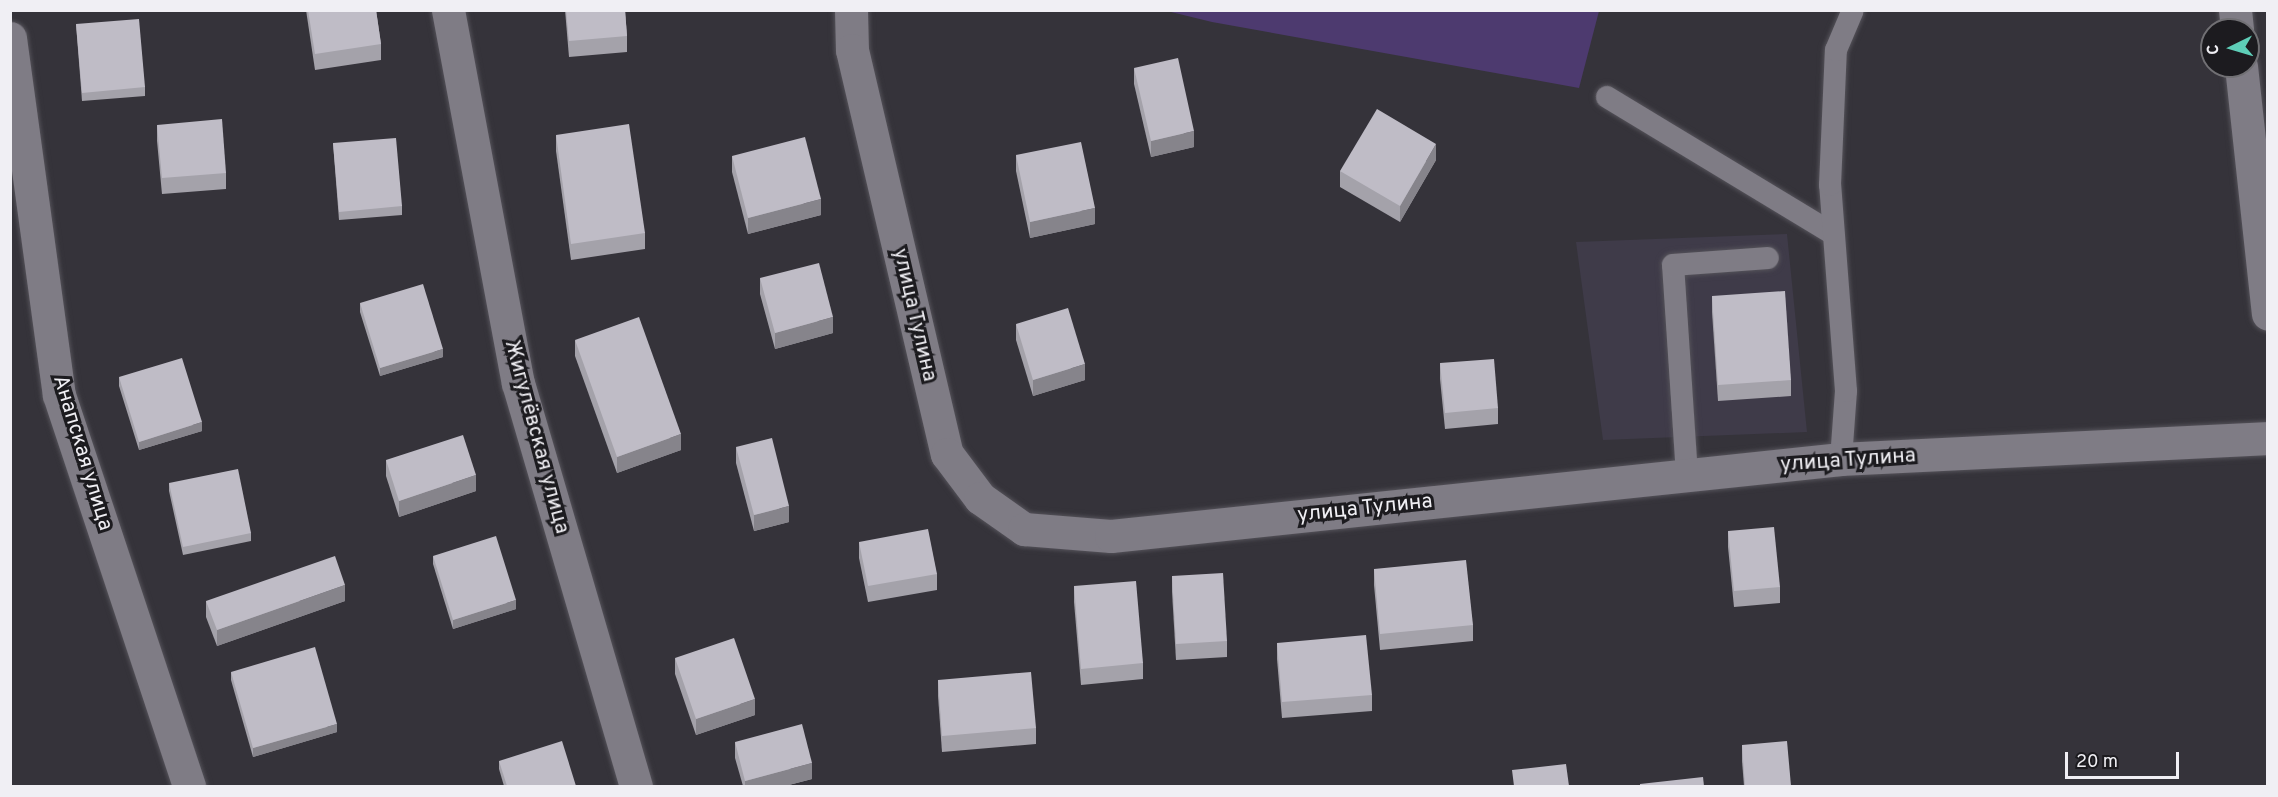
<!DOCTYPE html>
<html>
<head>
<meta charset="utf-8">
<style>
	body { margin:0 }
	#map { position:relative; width:2278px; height:797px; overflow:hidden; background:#35333a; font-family:Overpass,sans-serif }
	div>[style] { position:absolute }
	.built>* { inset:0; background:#3f3b49 }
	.green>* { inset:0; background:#4d3a6f }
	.roads { filter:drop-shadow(0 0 2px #545259) drop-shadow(0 0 2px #545259) }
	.lane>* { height:22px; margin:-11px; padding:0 11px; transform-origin:11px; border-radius:11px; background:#7f7c85 }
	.street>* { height:33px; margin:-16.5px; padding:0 16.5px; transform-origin:16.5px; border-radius:16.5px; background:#7f7c85 }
	.wall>* { inset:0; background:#a4a2aa }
	.shaded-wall>* { inset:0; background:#86848b }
	.building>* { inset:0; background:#bfbcc6 }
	span { translate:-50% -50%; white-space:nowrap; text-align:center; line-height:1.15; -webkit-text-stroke:6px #1c1b1f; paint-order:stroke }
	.street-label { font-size:21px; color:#f0eff4 }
	.frame { position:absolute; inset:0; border:12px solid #f0eff4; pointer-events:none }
	.north { position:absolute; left:2200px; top:18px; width:60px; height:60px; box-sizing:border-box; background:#1c1b1f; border:2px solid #717074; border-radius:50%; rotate:265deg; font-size:16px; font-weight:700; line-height:24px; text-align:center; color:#f0eff4 }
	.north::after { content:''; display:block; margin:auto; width:21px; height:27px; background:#5eceb8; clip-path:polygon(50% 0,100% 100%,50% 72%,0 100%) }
	.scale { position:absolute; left:2065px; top:752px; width:114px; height:27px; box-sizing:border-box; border:3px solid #f0eff4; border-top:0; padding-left:8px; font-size:18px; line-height:21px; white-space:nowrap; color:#f0eff4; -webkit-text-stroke:4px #1c1b1f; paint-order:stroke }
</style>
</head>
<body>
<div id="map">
	<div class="built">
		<div style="clip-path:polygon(1787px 234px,1807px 432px,1603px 440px,1576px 242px)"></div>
	</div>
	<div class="green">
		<div style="clip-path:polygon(1167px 11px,1599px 10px,1599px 11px,1579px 88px,1212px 22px)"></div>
	</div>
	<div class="roads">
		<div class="lane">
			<div style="left:1607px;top:97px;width:264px;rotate:31.2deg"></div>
			<div style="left:1841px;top:459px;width:68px;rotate:-85.8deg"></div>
			<div style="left:1846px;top:391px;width:207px;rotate:-94.4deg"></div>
			<div style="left:1830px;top:185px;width:135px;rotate:-87.5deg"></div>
			<div style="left:1836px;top:50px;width:43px;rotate:-67deg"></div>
			<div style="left:1687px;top:475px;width:210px;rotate:-93.8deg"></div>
			<div style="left:1673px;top:265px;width:95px;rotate:-4.2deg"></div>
		</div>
		<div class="street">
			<div style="left:448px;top:10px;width:380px;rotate:79.4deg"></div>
			<div style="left:518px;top:383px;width:420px;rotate:73.7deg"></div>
			<div style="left:851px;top:10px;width:40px;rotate:88.6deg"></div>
			<div style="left:852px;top:50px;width:415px;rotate:76.8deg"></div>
			<div style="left:947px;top:454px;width:55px;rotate:53.1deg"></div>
			<div style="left:980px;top:498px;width:54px;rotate:35.2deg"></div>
			<div style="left:1024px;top:529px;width:87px;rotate:4.6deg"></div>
			<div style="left:1111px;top:536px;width:734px;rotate:-6.02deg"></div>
			<div style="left:1841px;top:459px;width:428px;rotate:-2.8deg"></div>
			<div style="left:2235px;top:10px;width:20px;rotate:84deg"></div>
			<div style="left:10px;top:38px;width:360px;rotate:82.2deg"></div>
			<div style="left:59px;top:395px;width:412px;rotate:71.6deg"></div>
			<div style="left:2241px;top:66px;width:249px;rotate:83.8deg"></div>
		</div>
	</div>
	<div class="wall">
		<div style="clip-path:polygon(306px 10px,376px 10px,381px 44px,381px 60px,315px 70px)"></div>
		<div style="clip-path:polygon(565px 10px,625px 10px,627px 36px,627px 52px,569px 57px)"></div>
		<div style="clip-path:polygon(76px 24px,145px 87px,145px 96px,82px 101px)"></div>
		<div style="clip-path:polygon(1134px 68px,1194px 147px,1151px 157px,1134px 84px)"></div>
		<div style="clip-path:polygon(157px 125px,226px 173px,226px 189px,162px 194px,157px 141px)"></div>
		<div style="clip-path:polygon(556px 135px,645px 233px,645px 249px,571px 260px,556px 151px)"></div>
		<div style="clip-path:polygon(333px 143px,402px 206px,402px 215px,339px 220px)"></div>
		<div style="clip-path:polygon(1016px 155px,1095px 224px,1030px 238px,1016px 171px)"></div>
		<div style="clip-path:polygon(732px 156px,821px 215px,748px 234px,732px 172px)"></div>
		<div style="clip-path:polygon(1436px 160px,1400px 222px,1340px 187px,1340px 171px)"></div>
		<div style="clip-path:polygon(760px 278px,833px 333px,775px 349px,760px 294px)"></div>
		<div style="clip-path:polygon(1712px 296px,1791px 380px,1791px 396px,1718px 401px,1712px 312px)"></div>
		<div style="clip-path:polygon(360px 303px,443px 357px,380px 376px,360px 312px)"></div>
		<div style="clip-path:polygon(1016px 324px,1085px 380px,1033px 396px,1016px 340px)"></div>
		<div style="clip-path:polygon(575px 340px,681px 450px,617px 473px,575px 356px)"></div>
		<div style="clip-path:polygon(1440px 363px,1498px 408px,1498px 424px,1445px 429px,1440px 379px)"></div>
		<div style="clip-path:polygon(119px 377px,202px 431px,139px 450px,119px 386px)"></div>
		<div style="clip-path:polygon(736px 447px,789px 522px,754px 531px,736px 463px)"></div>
		<div style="clip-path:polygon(386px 460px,476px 491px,399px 517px,386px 476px)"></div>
		<div style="clip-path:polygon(169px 483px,251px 533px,251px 541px,183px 555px,169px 491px)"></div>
		<div style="clip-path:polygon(1728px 531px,1780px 587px,1780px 603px,1734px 607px,1728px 547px)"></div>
		<div style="clip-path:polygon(859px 542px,937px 574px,937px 590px,868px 602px,859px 558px)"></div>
		<div style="clip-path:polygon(433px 556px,516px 609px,453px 629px,433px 564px)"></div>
		<div style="clip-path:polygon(1374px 569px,1473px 625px,1473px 641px,1380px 650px,1374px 585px)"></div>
		<div style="clip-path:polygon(1172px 576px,1227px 641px,1227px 657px,1176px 660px,1172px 592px)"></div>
		<div style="clip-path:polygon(1074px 586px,1143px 663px,1143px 679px,1081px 685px,1074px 602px)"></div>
		<div style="clip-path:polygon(206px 601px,345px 601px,217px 646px,206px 617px)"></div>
		<div style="clip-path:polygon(1277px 643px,1372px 695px,1372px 711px,1282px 718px,1277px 659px)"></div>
		<div style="clip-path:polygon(675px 658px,755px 715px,696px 735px,675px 674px)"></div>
		<div style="clip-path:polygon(231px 672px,337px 732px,253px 757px,231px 680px)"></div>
		<div style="clip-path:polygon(938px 680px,1036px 728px,1036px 744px,942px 752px,938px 696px)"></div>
		<div style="clip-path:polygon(735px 742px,812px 779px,785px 786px,743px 786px,735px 758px)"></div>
		<div style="clip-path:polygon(1742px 745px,1791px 786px,1744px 786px,1742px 761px)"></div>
		<div style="clip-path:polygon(499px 761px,576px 786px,504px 786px,499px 769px)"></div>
	</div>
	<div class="shaded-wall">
		<div style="clip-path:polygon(1194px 131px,1194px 147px,1151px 157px,1151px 141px)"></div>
		<div style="clip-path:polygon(1436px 144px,1436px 160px,1400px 222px,1400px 206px)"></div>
		<div style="clip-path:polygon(821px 199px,821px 215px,748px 234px,748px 218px)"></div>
		<div style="clip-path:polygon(1095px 208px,1095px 224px,1030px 238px,1030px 222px)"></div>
		<div style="clip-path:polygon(833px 317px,833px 333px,775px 349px,775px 333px)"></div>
		<div style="clip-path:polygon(443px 349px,443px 357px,380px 376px,380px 368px)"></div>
		<div style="clip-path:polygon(1085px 364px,1085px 380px,1033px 396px,1033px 380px)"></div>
		<div style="clip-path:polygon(202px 422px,202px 431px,139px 450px,139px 442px)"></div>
		<div style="clip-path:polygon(681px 434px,681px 450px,617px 473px,617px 457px)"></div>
		<div style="clip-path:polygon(476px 475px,476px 491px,399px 517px,399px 501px)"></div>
		<div style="clip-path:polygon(789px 506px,789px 522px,754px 531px,754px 515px)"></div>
		<div style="clip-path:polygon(345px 585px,345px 601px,217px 646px,217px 630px)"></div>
		<div style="clip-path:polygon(516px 600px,516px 609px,453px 629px,453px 620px)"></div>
		<div style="clip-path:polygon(755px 699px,755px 715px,696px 735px,696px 719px)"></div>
		<div style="clip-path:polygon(337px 724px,337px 732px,253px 757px,253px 748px)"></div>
		<div style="clip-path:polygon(812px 763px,812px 779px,785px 786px,745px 786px,745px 781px)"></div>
	</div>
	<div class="building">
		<div style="clip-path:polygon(308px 10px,376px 10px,381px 44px,315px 54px)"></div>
		<div style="clip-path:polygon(566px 10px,625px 10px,627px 36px,569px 41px)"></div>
		<div style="clip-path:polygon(139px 19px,145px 87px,82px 93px,76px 24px)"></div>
		<div style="clip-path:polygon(1178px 58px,1194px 131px,1151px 141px,1134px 68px)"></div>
		<div style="clip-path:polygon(1377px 109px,1436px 144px,1400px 206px,1340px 171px)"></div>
		<div style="clip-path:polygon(222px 119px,226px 173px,162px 178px,157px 125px)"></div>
		<div style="clip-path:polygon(629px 124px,645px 233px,571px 244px,556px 135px)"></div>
		<div style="clip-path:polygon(805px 137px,821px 199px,748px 218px,732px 156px)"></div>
		<div style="clip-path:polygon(396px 138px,402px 206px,339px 212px,333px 143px)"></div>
		<div style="clip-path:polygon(1081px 142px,1095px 208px,1030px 222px,1016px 155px)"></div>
		<div style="clip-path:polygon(819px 263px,833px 317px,775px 333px,760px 278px)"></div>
		<div style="clip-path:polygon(423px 284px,443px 349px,380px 368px,360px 303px)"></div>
		<div style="clip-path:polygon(1785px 291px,1791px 380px,1718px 385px,1712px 296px)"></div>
		<div style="clip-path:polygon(1068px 308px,1085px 364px,1033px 380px,1016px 324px)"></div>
		<div style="clip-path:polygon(639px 317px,681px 434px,617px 457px,575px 340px)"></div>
		<div style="clip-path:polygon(182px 358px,202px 422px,139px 442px,119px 377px)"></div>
		<div style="clip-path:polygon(1494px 359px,1498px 408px,1445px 413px,1440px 363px)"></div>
		<div style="clip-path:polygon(463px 435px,476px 475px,399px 501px,386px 460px)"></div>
		<div style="clip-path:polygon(772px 438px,789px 506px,754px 515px,736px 447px)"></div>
		<div style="clip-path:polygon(238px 469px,251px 533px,183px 547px,169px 483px)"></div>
		<div style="clip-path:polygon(1774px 527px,1780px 587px,1734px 591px,1728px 531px)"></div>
		<div style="clip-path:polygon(928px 529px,937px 574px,868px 586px,859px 542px)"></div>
		<div style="clip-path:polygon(496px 536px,516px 600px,453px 620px,433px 556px)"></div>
		<div style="clip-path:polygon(335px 556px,345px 585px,217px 630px,206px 601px)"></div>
		<div style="clip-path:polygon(1466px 560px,1473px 625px,1380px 634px,1374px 569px)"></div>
		<div style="clip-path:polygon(1223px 573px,1227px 641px,1176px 644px,1172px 576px)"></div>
		<div style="clip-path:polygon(1136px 581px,1143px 663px,1081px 669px,1074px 586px)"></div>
		<div style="clip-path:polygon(1366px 635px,1372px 695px,1282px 702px,1277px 643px)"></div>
		<div style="clip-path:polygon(734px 638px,755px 699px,696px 719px,675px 658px)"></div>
		<div style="clip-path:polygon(315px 647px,337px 724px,253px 748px,231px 672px)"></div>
		<div style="clip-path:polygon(1031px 672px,1036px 728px,942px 736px,938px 680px)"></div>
		<div style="clip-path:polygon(802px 724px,812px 763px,745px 781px,735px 742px)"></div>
		<div style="clip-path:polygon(562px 741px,576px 786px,507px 786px,499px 761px)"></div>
		<div style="clip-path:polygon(1787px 741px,1791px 786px,1745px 786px,1742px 745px)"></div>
		<div style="clip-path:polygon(1566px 764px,1569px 786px,1514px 786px,1512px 770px)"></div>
		<div style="clip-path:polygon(1703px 777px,1704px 786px,1640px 786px,1640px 784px)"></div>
	</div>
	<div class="street-label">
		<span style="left:914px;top:315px;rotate:77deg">улица Тулина</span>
		<span style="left:536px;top:437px;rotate:75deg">Жигулёвская улица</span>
		<span style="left:82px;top:453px;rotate:73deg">Анапская улица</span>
		<span style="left:1848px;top:461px;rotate:-4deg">улица Тулина</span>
		<span style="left:1365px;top:509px;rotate:-6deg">улица Тулина</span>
	</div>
	<div class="frame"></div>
	<div class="north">С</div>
	<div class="scale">20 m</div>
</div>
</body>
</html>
